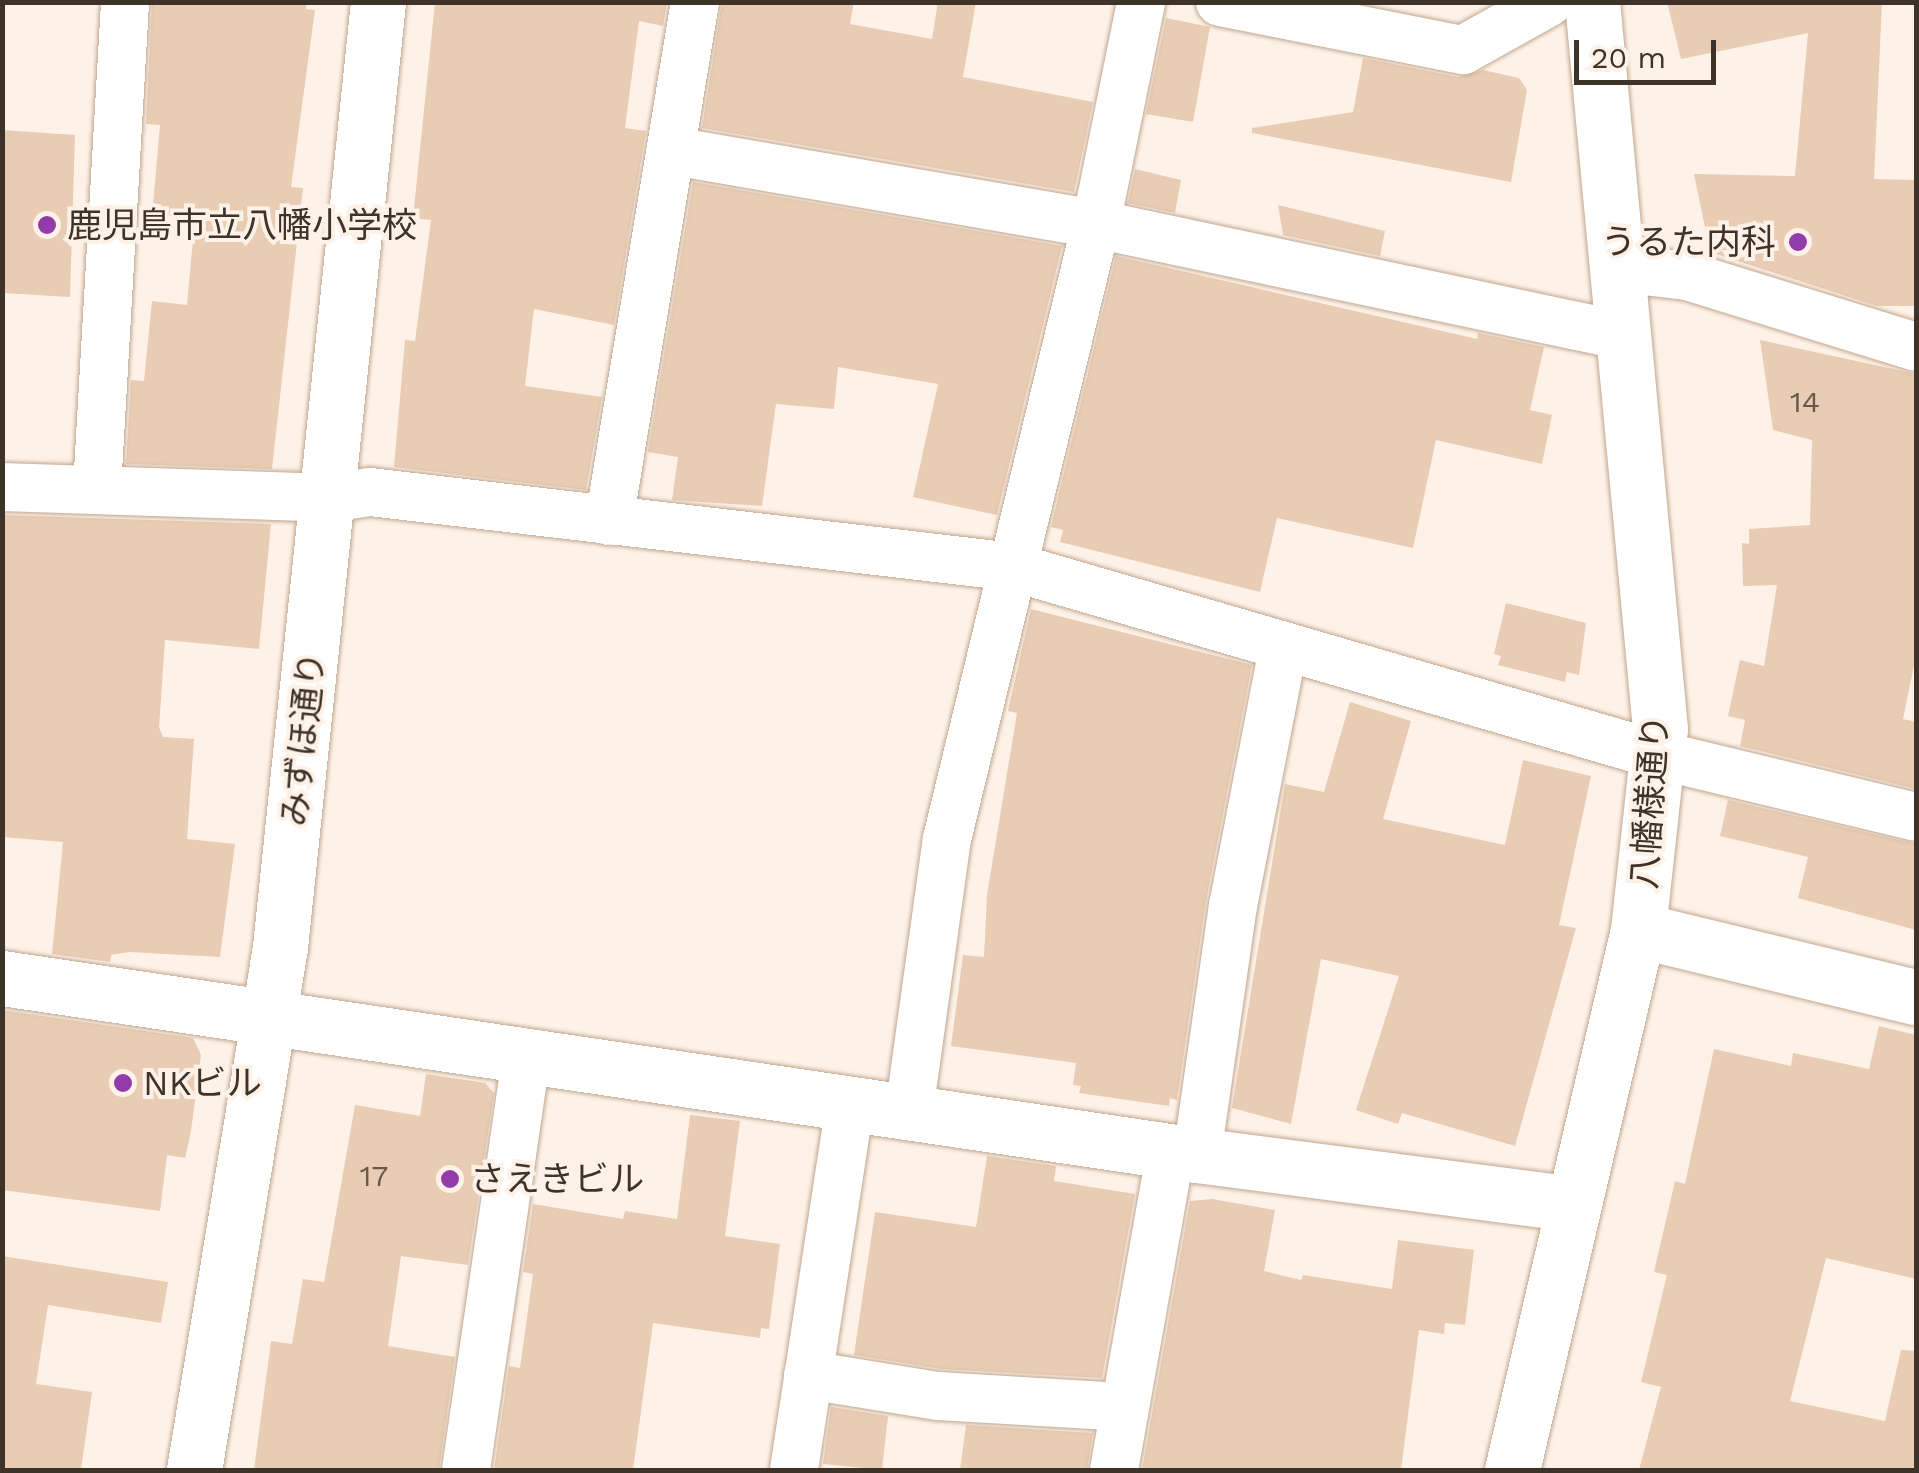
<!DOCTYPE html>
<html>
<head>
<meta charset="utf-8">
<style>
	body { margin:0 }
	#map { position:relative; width:1919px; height:1473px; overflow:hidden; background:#fef2e8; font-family:"Work Sans","Noto Sans JP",sans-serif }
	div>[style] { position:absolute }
	.building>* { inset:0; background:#e8ccb3 }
	.roads { filter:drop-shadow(0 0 2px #c1a68e) drop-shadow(0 0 2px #c1a68e) }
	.minor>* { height:48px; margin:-24px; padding:0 24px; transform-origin:24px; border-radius:24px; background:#fff }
	.tertiary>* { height:55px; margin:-27.5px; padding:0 27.5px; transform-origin:27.5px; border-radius:27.5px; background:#fff }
	.dots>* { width:28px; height:28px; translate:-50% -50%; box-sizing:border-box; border:5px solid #fef2e8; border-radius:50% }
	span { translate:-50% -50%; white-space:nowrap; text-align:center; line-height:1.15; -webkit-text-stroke:8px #fef2e8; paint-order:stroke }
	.number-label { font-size:30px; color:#68594c }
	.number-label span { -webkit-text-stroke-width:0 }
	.poi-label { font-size:35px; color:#3e3329 }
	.left { translate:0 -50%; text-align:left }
	.right { translate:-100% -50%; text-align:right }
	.street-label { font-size:35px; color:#3e3329 }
	.frame { position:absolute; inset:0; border:5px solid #3e3329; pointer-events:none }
	.scale { position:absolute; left:1574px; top:40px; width:142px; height:45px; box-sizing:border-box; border:5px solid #3e3329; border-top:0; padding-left:12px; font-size:30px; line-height:35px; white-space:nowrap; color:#3e3329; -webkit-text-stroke:8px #fef2e8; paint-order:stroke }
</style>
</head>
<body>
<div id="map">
	<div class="building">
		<div style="clip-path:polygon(152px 2px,306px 2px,306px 9px,315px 10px,291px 187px,303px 188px,272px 469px,126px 464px,131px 380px,144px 381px,152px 301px,187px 305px,195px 218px,161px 215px,162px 206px,153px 205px,160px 125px,146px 124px)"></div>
		<div style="clip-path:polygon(435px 2px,667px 2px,663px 26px,639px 21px,625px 128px,646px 131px,614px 325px,534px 309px,525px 386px,602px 397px,586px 490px,394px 467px,405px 340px,415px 341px,431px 220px,413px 218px)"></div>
		<div style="clip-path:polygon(722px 2px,854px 2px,850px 24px,932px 39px,938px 2px,976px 2px,963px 77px,1093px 102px,1074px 192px,702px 128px)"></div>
		<div style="clip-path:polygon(1667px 2px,1882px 2px,1874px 179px,1916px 180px,1916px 306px,1877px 306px,1710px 252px,1694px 174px,1795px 176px,1808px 33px,1681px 59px)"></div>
		<div style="clip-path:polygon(1166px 18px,1210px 27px,1193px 122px,1146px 114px)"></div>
		<div style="clip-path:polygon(1363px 58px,1458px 77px,1483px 70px,1519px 78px,1527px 90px,1511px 182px,1252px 133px,1252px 128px,1353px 112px)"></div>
		<div style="clip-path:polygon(2px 130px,75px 135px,70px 297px,2px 293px)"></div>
		<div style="clip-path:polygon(1135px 169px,1181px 180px,1175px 213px,1128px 203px)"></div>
		<div style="clip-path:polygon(693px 182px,1062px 246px,997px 515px,913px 497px,938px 384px,838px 367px,834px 409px,776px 404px,762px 506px,672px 500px,678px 457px,648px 452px)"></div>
		<div style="clip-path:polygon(1278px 205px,1385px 231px,1380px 256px,1283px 235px)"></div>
		<div style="clip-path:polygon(1116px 256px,1477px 339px,1478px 333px,1544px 347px,1530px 410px,1552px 415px,1542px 464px,1436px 440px,1413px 548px,1277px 518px,1260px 592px,1060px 542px,1063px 530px,1051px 527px)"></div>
		<div style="clip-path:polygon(1760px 340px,1916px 374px,1916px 656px,1903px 719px,1916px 722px,1916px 789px,1740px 746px,1745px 720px,1728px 716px,1740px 660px,1764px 666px,1777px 585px,1743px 586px,1742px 543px,1749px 544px,1749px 529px,1810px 525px,1812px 440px,1773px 430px)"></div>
		<div style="clip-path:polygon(2px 515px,271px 524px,259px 649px,165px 640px,159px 727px,163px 737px,194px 739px,187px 839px,235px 844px,220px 957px,129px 952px,111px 955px,110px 962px,52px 954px,63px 842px,2px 837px)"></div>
		<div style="clip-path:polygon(1506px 603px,1586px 623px,1579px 675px,1567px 672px,1565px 682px,1498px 665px,1501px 656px,1494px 654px)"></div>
		<div style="clip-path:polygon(1031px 609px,1252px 665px,1206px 901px,1177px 1100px,1170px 1098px,1169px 1106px,1079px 1093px,1081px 1086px,1073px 1085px,1076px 1063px,951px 1046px,963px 955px,984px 957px,987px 895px,1017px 713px,1008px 711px)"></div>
		<div style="clip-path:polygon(1350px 702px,1411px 721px,1383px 819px,1505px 845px,1523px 760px,1591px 776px,1559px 925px,1576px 928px,1515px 1146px,1402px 1113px,1398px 1124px,1356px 1110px,1399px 976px,1321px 959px,1291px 1124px,1232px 1108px,1285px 784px,1324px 792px)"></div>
		<div style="clip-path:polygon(1728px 800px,1916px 844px,1916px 930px,1798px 898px,1808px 857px,1720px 836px)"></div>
		<div style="clip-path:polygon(2px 1010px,193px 1038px,201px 1055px,191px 1131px,185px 1158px,167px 1155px,160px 1211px,2px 1190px)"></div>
		<div style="clip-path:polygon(1879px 1026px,1916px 1035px,1916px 1279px,1826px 1258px,1790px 1401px,1885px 1421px,1901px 1350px,1916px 1351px,1916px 1470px,1639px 1470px,1661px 1387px,1641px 1382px,1667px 1275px,1654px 1272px,1675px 1181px,1685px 1184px,1714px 1049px,1791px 1066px,1793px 1053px,1869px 1069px)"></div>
		<div style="clip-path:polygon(426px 1074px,485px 1083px,494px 1093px,468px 1265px,401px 1256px,388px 1346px,455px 1357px,439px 1470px,254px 1470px,271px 1341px,292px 1344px,303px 1279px,324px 1282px,355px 1105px,420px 1116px)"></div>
		<div style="clip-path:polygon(690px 1115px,740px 1121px,725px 1236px,780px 1244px,769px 1329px,761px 1328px,760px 1338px,653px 1323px,633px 1470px,494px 1470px,509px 1366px,520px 1368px,533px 1274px,523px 1272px,533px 1204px,623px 1219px,625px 1211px,677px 1219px)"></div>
		<div style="clip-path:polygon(987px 1156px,1056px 1166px,1054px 1181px,1135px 1194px,1102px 1378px,941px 1369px,854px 1355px,875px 1212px,976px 1227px)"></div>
		<div style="clip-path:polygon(1212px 1199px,1275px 1210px,1264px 1271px,1301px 1280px,1303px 1275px,1392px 1289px,1398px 1240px,1474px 1250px,1465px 1325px,1445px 1323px,1444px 1334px,1419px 1330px,1401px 1470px,1142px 1470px,1190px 1201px)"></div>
		<div style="clip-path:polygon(2px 1256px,168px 1282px,161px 1323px,48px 1305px,36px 1384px,92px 1392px,81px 1470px,2px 1470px)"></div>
		<div style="clip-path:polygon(831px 1407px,888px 1416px,882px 1470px,823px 1464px)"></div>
		<div style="clip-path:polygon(966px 1425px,1093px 1433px,1087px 1470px,960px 1470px)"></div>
	</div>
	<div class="roads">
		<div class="minor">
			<div style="left:1220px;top:2px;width:248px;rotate:11.2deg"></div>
			<div style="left:1463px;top:50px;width:98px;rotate:-29.2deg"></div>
			<div style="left:673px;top:151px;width:429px;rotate:9.8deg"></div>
			<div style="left:1096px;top:224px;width:540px;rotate:11.98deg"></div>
			<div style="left:1618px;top:268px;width:69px;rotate:6.6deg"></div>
			<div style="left:1687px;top:276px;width:240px;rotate:17.2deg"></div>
			<div style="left:2px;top:487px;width:328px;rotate:1.9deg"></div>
			<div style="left:330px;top:498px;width:40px;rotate:-8.5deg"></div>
			<div style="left:370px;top:492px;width:647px;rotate:6.65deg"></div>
			<div style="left:1013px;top:567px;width:672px;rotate:16.25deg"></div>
			<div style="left:1658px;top:755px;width:265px;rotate:13.5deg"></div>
			<div style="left:97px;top:489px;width:488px;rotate:-86.7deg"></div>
			<div style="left:609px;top:521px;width:526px;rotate:-80.59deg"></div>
			<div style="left:909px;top:1112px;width:276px;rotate:-82.1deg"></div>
			<div style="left:947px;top:839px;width:633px;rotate:-76.38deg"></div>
			<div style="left:1096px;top:224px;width:227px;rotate:-78.5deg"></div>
			<div style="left:1197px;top:1155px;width:252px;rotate:-81.8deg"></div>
			<div style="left:1233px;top:906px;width:263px;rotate:-79deg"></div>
			<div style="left:808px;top:1375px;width:132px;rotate:9.2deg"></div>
			<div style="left:938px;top:1396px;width:184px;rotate:3.4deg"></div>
			<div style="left:466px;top:1470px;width:420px;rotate:-81.7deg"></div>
			<div style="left:794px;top:1470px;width:371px;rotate:-81.3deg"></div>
			<div style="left:1114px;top:1470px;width:324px;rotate:-79.9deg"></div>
		</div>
		<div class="tertiary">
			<div style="left:1638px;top:930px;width:286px;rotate:13.6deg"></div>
			<div style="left:2px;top:978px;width:1208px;rotate:8.43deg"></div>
			<div style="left:1197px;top:1155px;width:379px;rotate:7.4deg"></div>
			<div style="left:194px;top:1470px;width:530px;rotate:-80.66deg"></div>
			<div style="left:280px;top:947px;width:950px;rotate:-84.08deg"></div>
			<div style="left:1512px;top:1470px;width:555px;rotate:-76.87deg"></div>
			<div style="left:1638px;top:930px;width:202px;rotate:-83.8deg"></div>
			<div style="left:1660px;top:729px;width:730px;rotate:-95.34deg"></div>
		</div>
	</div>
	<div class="dots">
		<div style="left:47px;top:225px;background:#913caa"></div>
		<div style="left:1798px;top:242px;background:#913caa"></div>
		<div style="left:123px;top:1083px;background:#913caa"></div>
		<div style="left:450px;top:1179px;background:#913caa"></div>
	</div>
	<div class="number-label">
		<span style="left:1805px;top:402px">14</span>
		<span style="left:374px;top:1176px">17</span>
	</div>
	<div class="poi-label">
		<span class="left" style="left:67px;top:225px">鹿児島市立八幡小学校</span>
		<span class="right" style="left:1776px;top:242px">うるた内科</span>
		<span class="left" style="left:143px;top:1083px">NKビル</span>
		<span class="left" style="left:470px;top:1179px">さえきビル</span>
	</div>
	<div class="street-label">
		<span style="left:303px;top:739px;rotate:-84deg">みずほ通り</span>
		<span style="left:1650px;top:802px;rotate:-86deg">八幡様通り</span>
	</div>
	<div class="frame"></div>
	<div class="scale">20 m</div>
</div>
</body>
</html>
